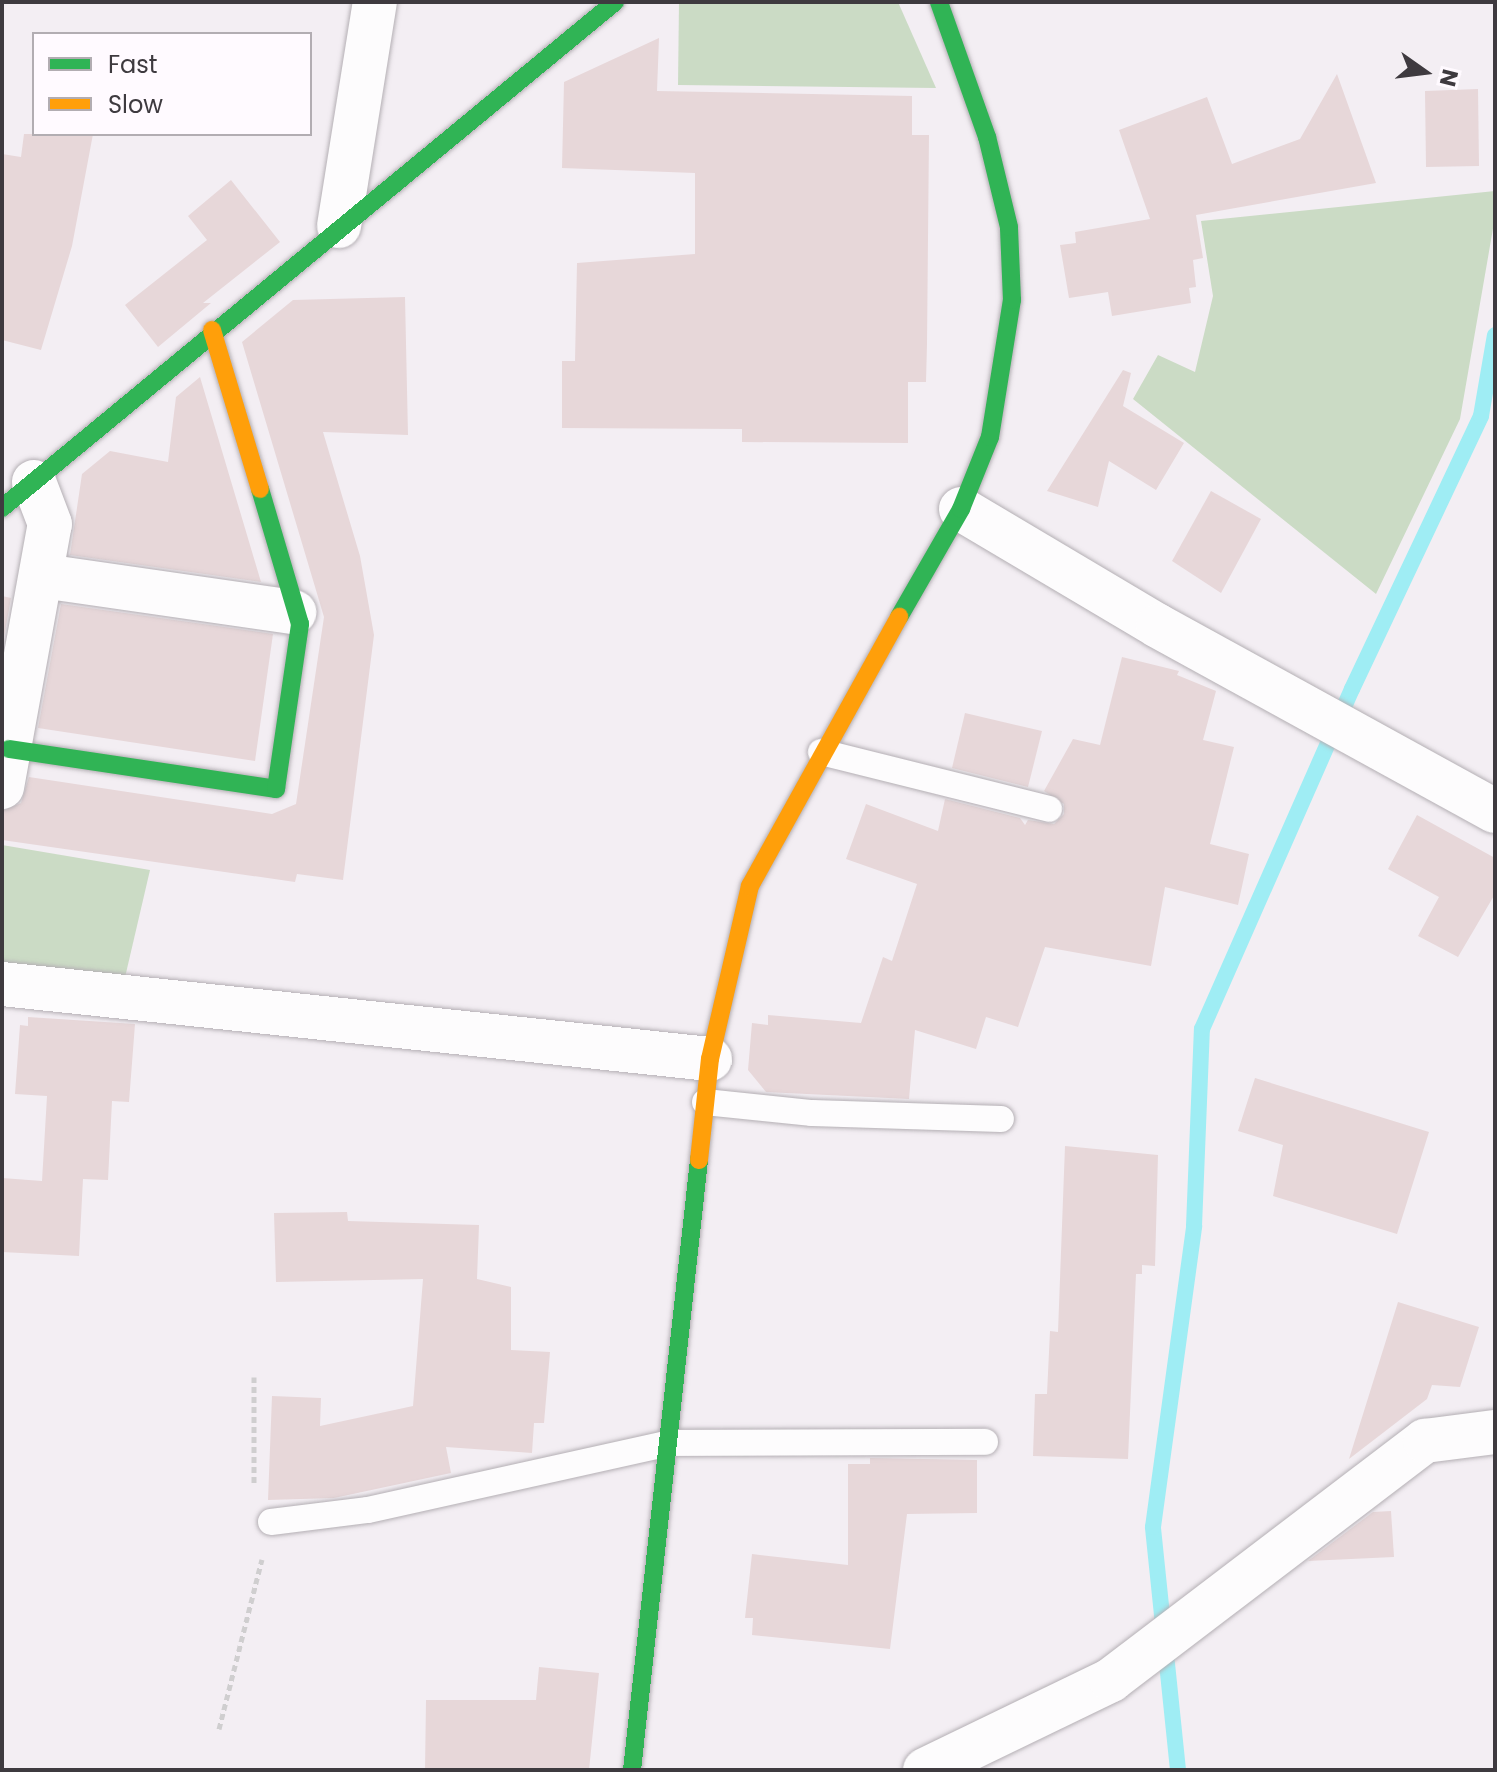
<!DOCTYPE html>
<html>
<head>
<meta charset="utf-8">
<style>
	body { margin:0 }
	#map { position:relative; width:1497px; height:1772px; overflow:hidden; background:#f3eef3; font-family:Poppins,sans-serif }
	div>[style] { position:absolute }
	.green>* { inset:0; background:#cbdbc5 }
	.stream>* { height:16px; margin:-8px; padding:0 8px; transform-origin:8px; border-radius:8px; background:#9fedf4 }
	.building>* { inset:0; background:#e7d7d9 }
	.path>* { height:5px; margin-top:-2.5px; transform-origin:0; background:repeating-linear-gradient(90deg,#cfcecf 0 6px,transparent 0 10px) }
	.roads { filter:drop-shadow(0 0 2px #b4afb4) drop-shadow(0 0 2px #b4afb4) }
	.lane>* { height:26px; margin:-13px; padding:0 13px; transform-origin:13px; border-radius:13px; background:#fdfcfd }
	.street>* { height:44px; margin:-22px; padding:0 22px; transform-origin:22px; border-radius:22px; background:#fdfcfd }
	.fast>* { height:18px; margin:-9px; padding:0 9px; transform-origin:9px; border-radius:9px; background:#30b455 }
	.slow>* { height:18px; margin:-9px; padding:0 9px; transform-origin:9px; border-radius:9px; background:#ff9f0a }
	span { translate:-50% -50%; white-space:nowrap; text-align:center; line-height:1.15; -webkit-text-stroke:6px #fffaff; paint-order:stroke }
	.frame { position:absolute; inset:0; border:4px solid #3e3a3f; pointer-events:none }
	.legend { position:absolute; left:32px; top:32px; width:280px; height:104px; box-sizing:border-box; background:#fffaff; border:2px solid #b2adb2; margin:0; padding:10px 14px; list-style:none; font-size:24px; color:#3e3a3f }
	.legend li { display:flex; align-items:center; gap:16px; height:40px }
	.legend b { width:40px; border:2px solid #b2adb2 }
	.north { position:absolute; left:1385px; top:32px; width:80px; height:80px; -webkit-text-stroke:6px #fffaff; paint-order:stroke; rotate:104deg; font-size:22px; font-weight:700; line-height:32px; text-align:center; color:#3e3a3f }
	.north::after { content:''; display:block; margin:auto; width:28px; height:36px; background:#3e3a3f; clip-path:polygon(50% 0,100% 100%,50% 72%,0 100%) }
</style>
</head>
<body>
<div id="map">
	<div class="green">
		<div style="clip-path:polygon(679px 2px,898px 2px,936px 88px,678px 85px)"></div>
		<div style="clip-path:polygon(1495px 191px,1495px 217px,1460px 419px,1376px 594px,1133px 399px,1158px 355px,1195px 372px,1213px 296px,1201px 221px)"></div>
		<div style="clip-path:polygon(2px 845px,150px 870px,123px 986px,2px 969px)"></div>
	</div>
	<div class="stream">
		<div style="left:1178px;top:1770px;width:244px;rotate:-95.9deg"></div>
		<div style="left:1153px;top:1527px;width:304px;rotate:-82.2deg"></div>
		<div style="left:1194px;top:1226px;width:197px;rotate:-87.7deg"></div>
		<div style="left:1202px;top:1029px;width:372px;rotate:-66.2deg"></div>
		<div style="left:1352px;top:689px;width:302px;rotate:-64.7deg"></div>
		<div style="left:1481px;top:416px;width:82px;rotate:-80.2deg"></div>
	</div>
	<div class="building">
		<div style="clip-path:polygon(659px 38px,657px 91px,912px 96px,912px 135px,929px 135px,927px 344px,926px 382px,908px 382px,908px 443px,742px 442px,742px 429px,562px 428px,562px 361px,575px 361px,577px 263px,695px 254px,695px 173px,562px 168px,564px 82px)"></div>
		<div style="clip-path:polygon(1337px 74px,1376px 183px,1196px 215px,1203px 258px,1193px 260px,1196px 287px,1189px 288px,1191px 303px,1112px 316px,1108px 292px,1069px 298px,1060px 245px,1076px 243px,1075px 232px,1150px 219px,1119px 130px,1207px 97px,1232px 164px,1300px 139px)"></div>
		<div style="clip-path:polygon(1478px 89px,1479px 166px,1426px 167px,1425px 91px)"></div>
		<div style="clip-path:polygon(24px 134px,93px 134px,72px 246px,41px 350px,2px 340px,2px 154px,21px 157px)"></div>
		<div style="clip-path:polygon(231px 180px,280px 242px,203px 303px,211px 303px,158px 347px,125px 305px,207px 240px,188px 216px)"></div>
		<div style="clip-path:polygon(405px 297px,408px 435px,323px 432px,360px 556px,374px 635px,343px 880px,297px 874px,295px 882px,2px 840px,2px 811px,21px 803px,29px 777px,272px 814px,296px 804px,324px 617px,242px 342px,293px 300px)"></div>
		<div style="clip-path:polygon(1123px 370px,1131px 373px,1123px 406px,1184px 443px,1156px 490px,1109px 461px,1098px 507px,1047px 491px)"></div>
		<div style="clip-path:polygon(200px 377px,261px 582px,70px 555px,82px 474px,110px 451px,168px 462px,176px 397px)"></div>
		<div style="clip-path:polygon(1211px 491px,1261px 519px,1221px 593px,1172px 561px)"></div>
		<div style="clip-path:polygon(2px 596px,11px 598px,2px 648px)"></div>
		<div style="clip-path:polygon(61px 604px,273px 634px,255px 761px,38px 728px)"></div>
		<div style="clip-path:polygon(1122px 657px,1179px 671px,1177px 675px,1216px 691px,1203px 740px,1234px 747px,1210px 844px,1249px 854px,1238px 905px,1165px 887px,1151px 966px,1045px 947px,1018px 1027px,986px 1017px,976px 1049px,915px 1030px,909px 1099px,766px 1092px,748px 1070px,752px 1023px,768px 1025px,768px 1015px,861px 1023px,883px 957px,892px 961px,917px 884px,846px 859px,866px 804px,938px 831px,945px 799px,1020px 818px,1025px 825px,1028px 820px,1054px 824px,1064px 814px,1064px 804px,1044px 791px,1073px 739px,1100px 745px)"></div>
		<div style="clip-path:polygon(965px 713px,1042px 731px,1028px 787px,952px 768px)"></div>
		<div style="clip-path:polygon(1417px 815px,1495px 858px,1495px 894px,1458px 957px,1418px 936px,1439px 897px,1388px 869px)"></div>
		<div style="clip-path:polygon(28px 1017px,135px 1024px,129px 1102px,112px 1101px,108px 1180px,83px 1179px,79px 1256px,2px 1252px,2px 1178px,42px 1181px,47px 1096px,15px 1094px,20px 1025px,28px 1026px)"></div>
		<div style="clip-path:polygon(1255px 1078px,1429px 1132px,1397px 1234px,1273px 1196px,1283px 1145px,1238px 1131px)"></div>
		<div style="clip-path:polygon(1065px 1146px,1158px 1155px,1155px 1266px,1142px 1265px,1142px 1274px,1136px 1274px,1128px 1459px,1033px 1456px,1035px 1394px,1047px 1394px,1050px 1331px,1058px 1332px)"></div>
		<div style="clip-path:polygon(347px 1212px,348px 1221px,479px 1225px,477px 1279px,511px 1287px,511px 1350px,550px 1352px,544px 1423px,534px 1423px,532px 1453px,446px 1447px,451px 1473px,334px 1498px,268px 1500px,272px 1396px,321px 1398px,320px 1426px,413px 1406px,423px 1279px,276px 1282px,274px 1213px)"></div>
		<div style="clip-path:polygon(1398px 1302px,1479px 1327px,1460px 1387px,1432px 1385px,1427px 1399px,1349px 1459px)"></div>
		<div style="clip-path:polygon(870px 1458px,977px 1460px,977px 1513px,907px 1514px,890px 1649px,752px 1635px,753px 1618px,745px 1618px,752px 1554px,848px 1565px,848px 1464px,870px 1464px)"></div>
		<div style="clip-path:polygon(1391px 1511px,1394px 1557px,1308px 1561px,1373px 1512px)"></div>
		<div style="clip-path:polygon(539px 1667px,599px 1673px,589px 1770px,425px 1770px,426px 1700px,536px 1700px)"></div>
	</div>
	<div class="path">
		<div style="left:254px;top:1377px;width:107px;rotate:90deg"></div>
		<div style="left:219px;top:1729px;width:175px;rotate:-75.8deg"></div>
	</div>
	<div class="roads">
		<div class="lane">
			<div style="left:821px;top:752px;width:235px;rotate:14deg"></div>
			<div style="left:705px;top:1102px;width:108px;rotate:5.9deg"></div>
			<div style="left:812px;top:1113px;width:189px;rotate:1.8deg"></div>
			<div style="left:271px;top:1522px;width:98px;rotate:-7.1deg"></div>
			<div style="left:368px;top:1510px;width:310px;rotate:-12.5deg"></div>
			<div style="left:671px;top:1443px;width:314px;rotate:-0.2deg"></div>
		</div>
		<div class="street">
			<div style="left:339px;top:226px;width:227px;rotate:-80.9deg"></div>
			<div style="left:961px;top:509px;width:229px;rotate:30.7deg"></div>
			<div style="left:1158px;top:626px;width:384px;rotate:28.8deg"></div>
			<div style="left:43px;top:576px;width:254px;rotate:8.2deg"></div>
			<div style="left:2px;top:787px;width:267px;rotate:-79.7deg"></div>
			<div style="left:50px;top:524px;width:45px;rotate:-110.9deg"></div>
			<div style="left:2px;top:984px;width:712px;rotate:6.05deg"></div>
			<div style="left:925px;top:1770px;width:207px;rotate:-25.8deg"></div>
			<div style="left:1111px;top:1680px;width:395px;rotate:-37.3deg"></div>
			<div style="left:1425px;top:1441px;width:71px;rotate:-7.3deg"></div>
		</div>
		<div class="fast">
			<div style="left:2px;top:508px;width:795px;rotate:-39.54deg"></div>
			<div style="left:899px;top:617px;width:125px;rotate:-60.1deg"></div>
			<div style="left:961px;top:509px;width:78px;rotate:-68.1deg"></div>
			<div style="left:990px;top:437px;width:139px;rotate:-80.9deg"></div>
			<div style="left:1012px;top:300px;width:73px;rotate:-92.4deg"></div>
			<div style="left:1009px;top:227px;width:93px;rotate:-103.7deg"></div>
			<div style="left:987px;top:137px;width:143px;rotate:-109.6deg"></div>
			<div style="left:9px;top:749px;width:270px;rotate:8.5deg"></div>
			<div style="left:276px;top:789px;width:167px;rotate:-81.7deg"></div>
			<div style="left:300px;top:624px;width:141px;rotate:-106.5deg"></div>
			<div style="left:632px;top:1770px;width:614px;rotate:-83.73deg"></div>
		</div>
		<div class="slow">
			<div style="left:212px;top:330px;width:166px;rotate:73.2deg"></div>
			<div style="left:699px;top:1160px;width:102px;rotate:-83.8deg"></div>
			<div style="left:710px;top:1059px;width:178px;rotate:-77deg"></div>
			<div style="left:750px;top:886px;width:308px;rotate:-61deg"></div>
		</div>
	</div>
	<div class="frame"></div>
	<ul class="legend">
	<li><b style="height:10px;background:#30b455"></b>Fast</li>
	<li><b style="height:10px;background:#ff9f0a"></b>Slow</li>
	</ul>
	<div class="north">N</div>
</div>
</body>
</html>
